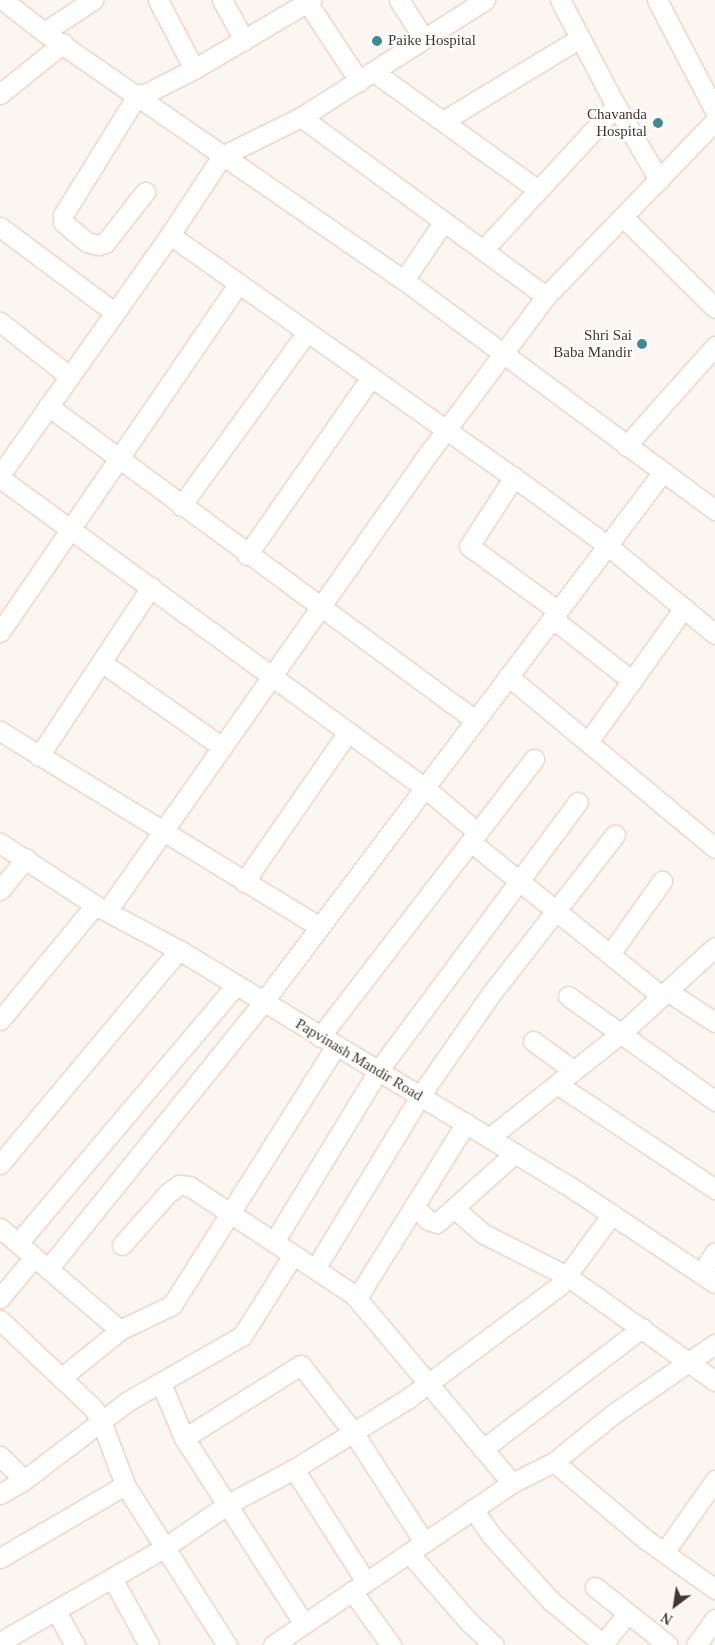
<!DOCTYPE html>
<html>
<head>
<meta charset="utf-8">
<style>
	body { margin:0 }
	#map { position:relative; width:715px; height:1645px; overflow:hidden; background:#fcf6f3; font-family:"Times New Roman",serif }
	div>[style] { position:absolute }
	.roads { filter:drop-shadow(0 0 1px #e0c4b2) drop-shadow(0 0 1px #e0c4b2) }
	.minor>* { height:19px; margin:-9.5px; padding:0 9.5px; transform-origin:9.5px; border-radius:9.5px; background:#fff }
	.dots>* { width:14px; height:14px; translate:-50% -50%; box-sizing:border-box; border:2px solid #fff; border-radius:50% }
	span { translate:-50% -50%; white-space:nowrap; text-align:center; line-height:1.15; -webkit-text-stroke:4.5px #fff; paint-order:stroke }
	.poi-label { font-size:15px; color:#423730 }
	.left { translate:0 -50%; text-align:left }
	.right { translate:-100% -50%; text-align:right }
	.street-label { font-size:15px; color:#423730 }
	.north { position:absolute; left:650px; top:1580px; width:50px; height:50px; -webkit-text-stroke:4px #fff; paint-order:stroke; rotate:211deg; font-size:14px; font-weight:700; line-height:20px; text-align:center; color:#423730 }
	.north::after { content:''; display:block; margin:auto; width:18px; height:22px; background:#423730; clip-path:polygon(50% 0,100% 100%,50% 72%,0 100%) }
</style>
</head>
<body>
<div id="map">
	<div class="roads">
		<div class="minor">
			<div style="left:3px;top:0;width:52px;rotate:38deg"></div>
			<div style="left:44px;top:32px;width:437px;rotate:34.6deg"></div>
			<div style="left:404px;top:280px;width:387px;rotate:36.5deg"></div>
			<div style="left:158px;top:0;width:78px;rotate:62.4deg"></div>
			<div style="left:222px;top:0;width:46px;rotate:61.2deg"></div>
			<div style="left:399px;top:0;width:46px;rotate:57.3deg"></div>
			<div style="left:485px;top:0;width:218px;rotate:147.5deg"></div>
			<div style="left:301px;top:117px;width:88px;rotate:153.7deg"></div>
			<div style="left:222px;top:156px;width:95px;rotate:123.4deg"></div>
			<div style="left:170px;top:235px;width:449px;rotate:35.2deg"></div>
			<div style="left:537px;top:494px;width:87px;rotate:36.1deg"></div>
			<div style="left:607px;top:545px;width:140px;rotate:39.5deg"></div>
			<div style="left:657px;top:0;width:125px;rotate:62.4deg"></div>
			<div style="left:307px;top:2px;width:95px;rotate:56.6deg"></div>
			<div style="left:44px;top:32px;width:59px;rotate:-33.1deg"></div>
			<div style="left:374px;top:72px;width:202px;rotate:35.7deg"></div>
			<div style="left:0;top:94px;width:81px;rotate:-39deg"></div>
			<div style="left:138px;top:94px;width:142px;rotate:121.8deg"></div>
			<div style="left:63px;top:215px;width:7px;rotate:90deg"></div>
			<div style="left:63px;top:222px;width:31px;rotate:40deg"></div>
			<div style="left:87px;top:242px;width:11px;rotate:15deg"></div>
			<div style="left:98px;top:245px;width:7px;rotate:-16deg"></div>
			<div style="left:105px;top:243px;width:65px;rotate:-51.9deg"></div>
			<div style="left:141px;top:96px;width:59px;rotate:-27deg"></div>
			<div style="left:194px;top:69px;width:136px;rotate:-30.5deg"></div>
			<div style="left:616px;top:106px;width:86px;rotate:59.8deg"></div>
			<div style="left:301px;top:117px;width:303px;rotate:36.2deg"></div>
			<div style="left:443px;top:121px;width:160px;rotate:-31.2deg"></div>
			<div style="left:623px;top:217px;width:129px;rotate:44.7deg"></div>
			<div style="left:0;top:227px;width:142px;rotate:36.7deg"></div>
			<div style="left:483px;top:250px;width:196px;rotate:-47.3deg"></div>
			<div style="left:616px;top:106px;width:120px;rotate:-117.8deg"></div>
			<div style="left:404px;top:280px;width:71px;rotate:-55.9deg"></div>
			<div style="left:0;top:322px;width:88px;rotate:38deg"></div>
			<div style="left:48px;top:406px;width:530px;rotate:36.33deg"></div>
			<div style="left:626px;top:446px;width:134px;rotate:-48.3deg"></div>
			<div style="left:0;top:475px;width:294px;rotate:-54.7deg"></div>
			<div style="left:514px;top:477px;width:82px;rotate:123.1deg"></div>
			<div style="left:469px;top:546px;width:110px;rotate:36.1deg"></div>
			<div style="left:0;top:478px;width:526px;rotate:36.11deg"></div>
			<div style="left:425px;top:788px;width:68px;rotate:40.2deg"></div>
			<div style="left:181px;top:506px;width:215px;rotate:-54.1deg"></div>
			<div style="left:247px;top:555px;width:217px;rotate:-55.1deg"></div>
			<div style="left:552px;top:618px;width:102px;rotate:38.2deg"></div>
			<div style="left:0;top:632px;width:423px;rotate:-55.6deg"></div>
			<div style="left:101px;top:662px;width:148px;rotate:35.1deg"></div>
			<div style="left:508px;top:676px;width:269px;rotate:39.7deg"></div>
			<div style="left:0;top:731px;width:373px;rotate:31.5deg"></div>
			<div style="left:588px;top:742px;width:165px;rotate:-54.4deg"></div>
			<div style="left:39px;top:756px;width:203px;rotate:-56.5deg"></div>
			<div style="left:471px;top:842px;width:245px;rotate:39deg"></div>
			<div style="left:0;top:843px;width:113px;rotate:33.1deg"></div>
			<div style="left:95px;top:905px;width:95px;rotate:28.2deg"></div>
			<div style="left:179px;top:950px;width:452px;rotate:31.2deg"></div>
			<div style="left:566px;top:1184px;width:179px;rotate:33.6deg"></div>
			<div style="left:244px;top:882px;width:183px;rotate:-55.3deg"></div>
			<div style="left:0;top:890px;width:41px;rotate:-50.9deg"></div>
			<div style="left:107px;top:911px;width:558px;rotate:-54.92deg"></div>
			<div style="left:428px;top:454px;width:197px;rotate:-53.2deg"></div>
			<div style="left:546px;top:296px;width:243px;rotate:-46deg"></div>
			<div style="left:610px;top:954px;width:90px;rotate:-54.5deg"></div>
			<div style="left:667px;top:991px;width:57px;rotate:32.9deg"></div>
			<div style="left:568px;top:996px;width:181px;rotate:35.5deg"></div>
			<div style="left:0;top:1020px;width:149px;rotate:-50.4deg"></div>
			<div style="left:320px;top:1037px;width:351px;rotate:-52.4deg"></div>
			<div style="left:533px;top:1041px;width:49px;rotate:35.9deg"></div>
			<div style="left:557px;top:1084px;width:190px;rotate:33.6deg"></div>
			<div style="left:489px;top:1138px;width:175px;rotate:-38.5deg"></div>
			<div style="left:626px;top:1029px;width:121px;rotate:-42.7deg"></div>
			<div style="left:0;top:1164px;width:279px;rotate:-50.1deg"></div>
			<div style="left:414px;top:1206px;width:20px;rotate:45deg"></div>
			<div style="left:428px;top:1220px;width:9px;rotate:18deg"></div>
			<div style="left:437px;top:1223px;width:105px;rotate:-41.9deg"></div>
			<div style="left:455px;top:1209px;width:38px;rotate:41deg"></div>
			<div style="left:484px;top:1234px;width:93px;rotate:26.8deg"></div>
			<div style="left:567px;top:1276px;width:181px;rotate:35.4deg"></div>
			<div style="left:0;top:1228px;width:157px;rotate:40.4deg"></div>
			<div style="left:274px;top:1242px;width:200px;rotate:-58.7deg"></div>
			<div style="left:378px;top:1071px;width:335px;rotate:-53.4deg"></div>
			<div style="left:18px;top:1243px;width:338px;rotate:-49.8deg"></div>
			<div style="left:122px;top:1245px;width:69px;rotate:-48.5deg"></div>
			<div style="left:168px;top:1193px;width:14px;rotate:-36deg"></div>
			<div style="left:179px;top:1185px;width:10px;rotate:6deg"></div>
			<div style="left:189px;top:1186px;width:198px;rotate:33.4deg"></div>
			<div style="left:354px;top:1295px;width:246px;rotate:50deg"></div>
			<div style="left:48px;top:1269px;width:344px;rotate:-51.1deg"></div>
			<div style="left:264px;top:1001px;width:661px;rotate:-52.99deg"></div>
			<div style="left:315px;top:1269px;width:202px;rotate:-58.7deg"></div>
			<div style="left:420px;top:1096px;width:124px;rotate:-55.2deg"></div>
			<div style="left:491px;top:994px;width:202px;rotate:-52.1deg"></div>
			<div style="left:701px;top:1273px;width:25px;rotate:-56deg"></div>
			<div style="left:0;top:1298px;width:53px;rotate:-50.3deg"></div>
			<div style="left:357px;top:1298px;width:206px;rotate:-58.1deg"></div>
			<div style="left:0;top:1320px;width:128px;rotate:43.4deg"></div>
			<div style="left:93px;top:1408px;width:17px;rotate:59deg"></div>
			<div style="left:102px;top:1423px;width:66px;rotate:69.6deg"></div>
			<div style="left:125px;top:1485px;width:190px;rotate:57.5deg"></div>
			<div style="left:61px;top:1378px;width:76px;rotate:-39.1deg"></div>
			<div style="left:120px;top:1330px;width:58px;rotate:-25.7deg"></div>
			<div style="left:172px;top:1305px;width:307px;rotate:-57.7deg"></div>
			<div style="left:161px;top:1383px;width:60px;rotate:67.3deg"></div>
			<div style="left:483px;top:1449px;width:200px;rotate:-37.3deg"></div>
			<div style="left:0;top:1456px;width:34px;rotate:45deg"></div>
			<div style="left:554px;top:1462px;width:119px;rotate:40.2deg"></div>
			<div style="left:645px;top:1539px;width:86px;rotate:35.5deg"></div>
			<div style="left:294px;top:1469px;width:134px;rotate:57.5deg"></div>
			<div style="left:0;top:1494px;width:28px;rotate:-30deg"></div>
			<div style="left:24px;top:1480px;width:131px;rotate:-37.2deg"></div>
			<div style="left:128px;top:1401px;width:131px;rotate:-29.7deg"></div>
			<div style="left:242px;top:1336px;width:96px;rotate:-57.8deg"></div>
			<div style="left:473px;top:1509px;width:32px;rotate:55deg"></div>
			<div style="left:491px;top:1535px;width:89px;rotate:47.7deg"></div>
			<div style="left:551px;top:1601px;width:67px;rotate:39.6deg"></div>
			<div style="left:665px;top:1551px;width:87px;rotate:-54.8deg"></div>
			<div style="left:409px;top:1553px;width:91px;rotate:49deg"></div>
			<div style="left:469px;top:1622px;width:34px;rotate:43deg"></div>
			<div style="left:0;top:1558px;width:145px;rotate:-30.3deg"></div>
			<div style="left:112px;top:1578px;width:77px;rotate:61.1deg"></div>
			<div style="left:595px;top:1587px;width:93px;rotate:38.5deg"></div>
			<div style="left:352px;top:1591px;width:67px;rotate:54.2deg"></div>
			<div style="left:56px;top:1611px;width:39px;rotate:61deg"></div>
			<div style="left:304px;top:1624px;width:221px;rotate:-122.8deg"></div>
			<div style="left:184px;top:1438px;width:9px;rotate:-32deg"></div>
			<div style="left:192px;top:1433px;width:128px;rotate:-32deg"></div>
			<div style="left:301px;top:1365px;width:85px;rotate:52.2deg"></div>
			<div style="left:353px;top:1432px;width:131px;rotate:57.2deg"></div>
			<div style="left:0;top:1642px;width:189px;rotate:-29.8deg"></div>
			<div style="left:164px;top:1548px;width:78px;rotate:-34.5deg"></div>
			<div style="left:228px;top:1504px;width:75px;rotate:-27.9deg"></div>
			<div style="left:294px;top:1469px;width:137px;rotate:-31.8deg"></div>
			<div style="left:410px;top:1397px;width:187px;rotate:-36.7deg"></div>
			<div style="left:560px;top:1285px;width:88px;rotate:-53.8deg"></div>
			<div style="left:273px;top:1645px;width:289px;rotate:-34.1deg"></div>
			<div style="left:512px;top:1483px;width:47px;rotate:-26.6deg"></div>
			<div style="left:554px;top:1462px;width:76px;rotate:-39.1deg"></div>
			<div style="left:613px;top:1414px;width:124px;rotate:-34.5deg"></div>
			<div style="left:602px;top:1645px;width:40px;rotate:-51deg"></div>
			<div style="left:696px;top:1645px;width:32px;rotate:-54deg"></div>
		</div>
	</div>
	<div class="dots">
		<div style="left:377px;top:41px;background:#438995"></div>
		<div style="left:658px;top:123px;background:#438995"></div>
		<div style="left:642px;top:344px;background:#438995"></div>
	</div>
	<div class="poi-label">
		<span class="left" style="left:388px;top:41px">Paike Hospital</span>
		<span class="right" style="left:647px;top:123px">Chavanda<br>Hospital</span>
		<span class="right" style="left:632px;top:344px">Shri Sai<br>Baba Mandir</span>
	</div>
	<div class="street-label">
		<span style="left:359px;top:1060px;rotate:31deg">Papvinash Mandir Road</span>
	</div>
	<div class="north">N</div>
</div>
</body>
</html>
